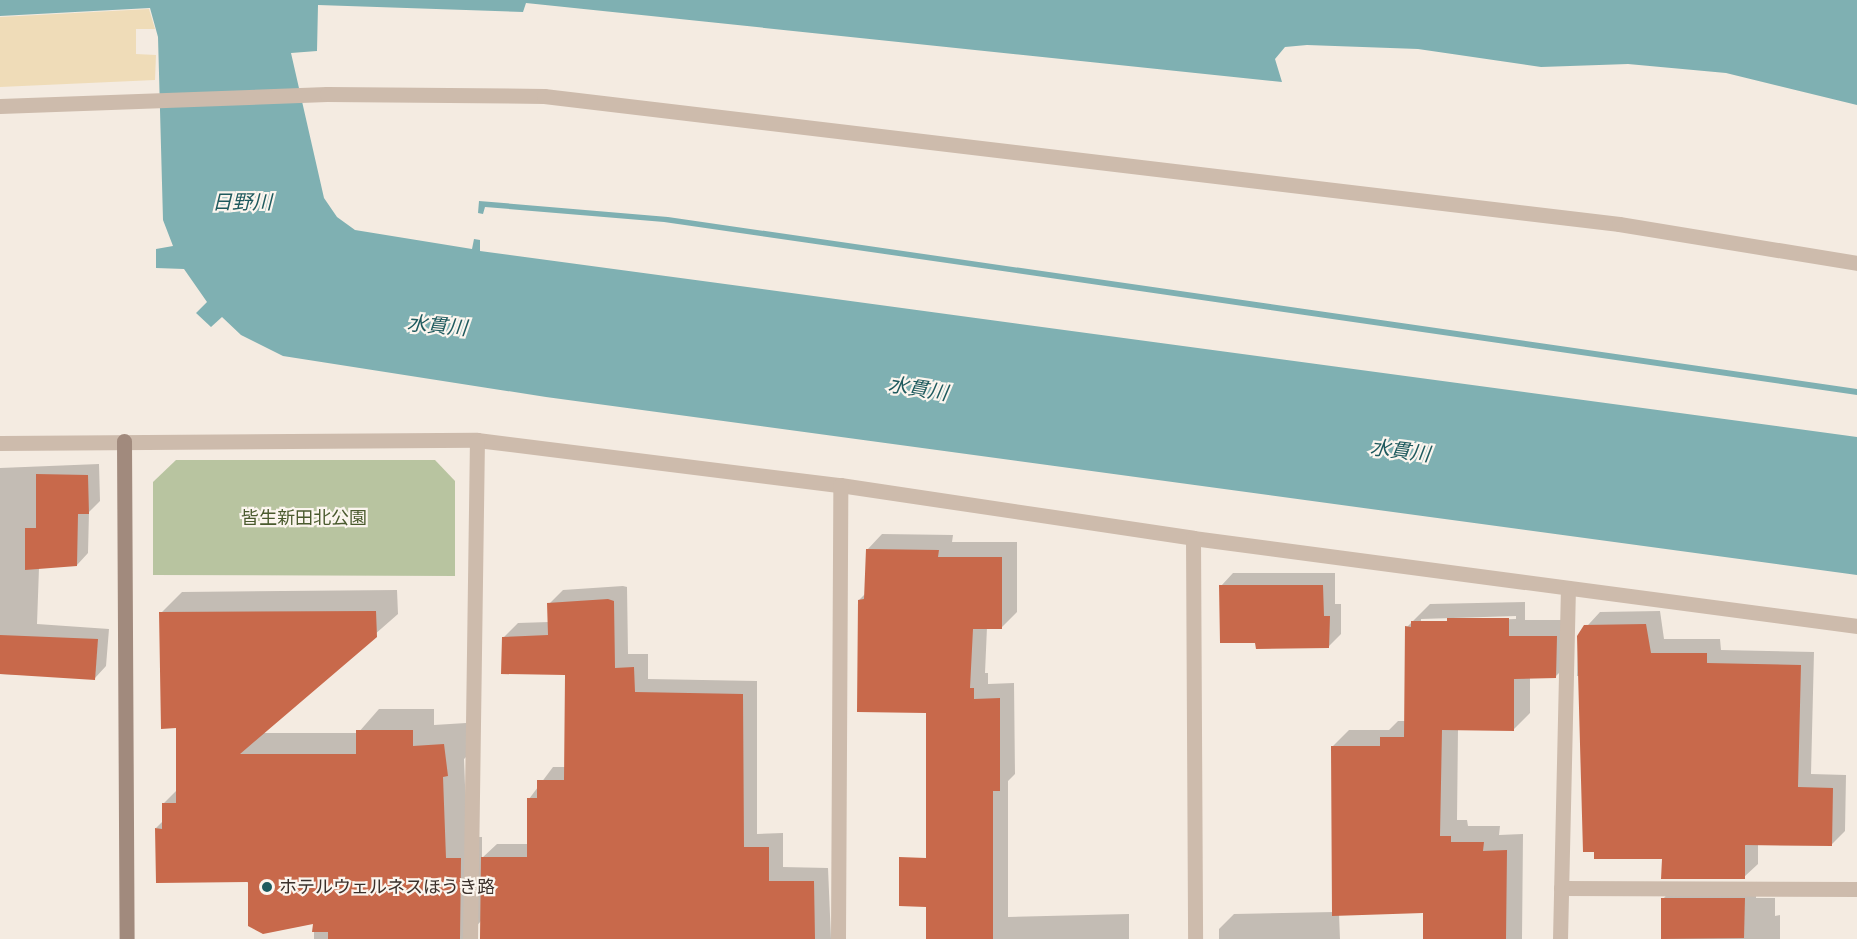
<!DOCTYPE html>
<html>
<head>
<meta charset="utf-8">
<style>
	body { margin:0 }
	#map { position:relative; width:1857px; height:939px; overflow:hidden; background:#f4ebe1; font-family:Jost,"Noto Sans JP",sans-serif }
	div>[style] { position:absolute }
	.green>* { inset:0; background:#b8c4a0 }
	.sand>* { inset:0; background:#efdcb8 }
	.water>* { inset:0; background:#7fb0b2 }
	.shadow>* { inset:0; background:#0003 }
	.building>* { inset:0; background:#c8694b }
	.street>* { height:15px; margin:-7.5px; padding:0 7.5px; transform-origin:7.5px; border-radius:7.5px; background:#cdbbac }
	.secondary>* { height:15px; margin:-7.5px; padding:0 7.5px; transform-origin:7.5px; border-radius:7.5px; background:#a18a7d }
	.dots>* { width:16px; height:16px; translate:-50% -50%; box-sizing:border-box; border:3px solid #fbf5ee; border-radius:50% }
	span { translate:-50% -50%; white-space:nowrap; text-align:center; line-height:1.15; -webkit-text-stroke:4.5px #fbf5ee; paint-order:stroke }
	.park-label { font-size:18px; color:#4a5a2e }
	.poi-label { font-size:18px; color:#3b302b }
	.left { translate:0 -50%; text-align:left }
	.water-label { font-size:20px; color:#1f5a5e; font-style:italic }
</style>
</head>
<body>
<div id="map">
	<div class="green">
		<div style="clip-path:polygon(176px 460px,435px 460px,455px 481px,455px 576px,153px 575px,153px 482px)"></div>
	</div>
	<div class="sand">
		<div style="clip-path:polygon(149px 9px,155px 29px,136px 29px,136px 54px,156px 55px,155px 80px,0 87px,0 17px)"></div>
	</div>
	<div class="water">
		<div style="clip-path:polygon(0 0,1857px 0,1857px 105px,1726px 73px,1628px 64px,1541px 67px,1418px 49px,1307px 45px,1285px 47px,1275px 59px,1282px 82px,526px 3px,523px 12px,318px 5px,317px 51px,291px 53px,324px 198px,337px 217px,355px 230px,472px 249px,474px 239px,480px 240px,480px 251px,1857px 437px,1857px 575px,546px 397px,283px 356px,241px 335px,222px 317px,211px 327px,196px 313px,207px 302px,184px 269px,156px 268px,156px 249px,173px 246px,163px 220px,158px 37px,150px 8px,0 16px)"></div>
		<div style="clip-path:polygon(479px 201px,668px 217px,1857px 389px,1857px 395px,664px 222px,485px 207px,483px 214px,478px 213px)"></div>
	</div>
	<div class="shadow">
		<div style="clip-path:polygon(99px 464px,100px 501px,89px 512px,88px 553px,77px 565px,39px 568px,37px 624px,109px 629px,106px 666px,95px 678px,0 674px,0 468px)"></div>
		<div style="clip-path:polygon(882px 534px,953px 535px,952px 542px,1017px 542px,1017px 612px,1002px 627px,987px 627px,985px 673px,988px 673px,988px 684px,1014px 683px,1015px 774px,1008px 781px,1008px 917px,1129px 914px,1129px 939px,928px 939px,927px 711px,859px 600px,865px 594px,867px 550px)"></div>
		<div style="clip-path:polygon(1233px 573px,1335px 573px,1335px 604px,1341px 604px,1341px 634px,1329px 646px,1256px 641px,1221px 586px)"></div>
		<div style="clip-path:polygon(623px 586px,627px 587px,628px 654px,648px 654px,648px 679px,757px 681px,757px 834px,783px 833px,783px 867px,828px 868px,831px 939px,480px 939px,481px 921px,465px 939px,314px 939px,314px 922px,156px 828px,163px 821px,163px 804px,178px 789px,177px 727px,161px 613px,182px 592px,397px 590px,398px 614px,262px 733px,358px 733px,379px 709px,434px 709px,434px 725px,466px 723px,469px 754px,464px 759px,467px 837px,482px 837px,482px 858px,497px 844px,529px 844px,529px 799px,553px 767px,566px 767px,566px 673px,504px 637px,518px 623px,549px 622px,549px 604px,563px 590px)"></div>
		<div style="clip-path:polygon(evenodd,1525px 602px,1525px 620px,1573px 620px,1572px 660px,1556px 676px,1530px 677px,1530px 713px,1513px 730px,1458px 729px,1457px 820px,1467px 820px,1468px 826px,1500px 826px,1499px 835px,1523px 834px,1522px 939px,1424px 939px,1425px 912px,1339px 914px,1340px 939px,1219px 939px,1219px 929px,1234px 914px,1334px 912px,1332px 747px,1349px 730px,1389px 730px,1398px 721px,1405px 721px,1407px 627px,1430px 604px,1525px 602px,1516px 616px,1516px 619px,1421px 622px,1421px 619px,1516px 616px)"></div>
		<div style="clip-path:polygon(1660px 611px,1664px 639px,1720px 639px,1721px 650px,1814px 652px,1811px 774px,1846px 775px,1845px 831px,1831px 845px,1758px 844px,1758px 864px,1744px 877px,1663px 857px,1582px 676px,1577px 676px,1578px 636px,1600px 612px)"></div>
		<div style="clip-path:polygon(1675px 886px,1756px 887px,1756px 898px,1775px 898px,1775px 916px,1780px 915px,1780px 939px,1663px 939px,1663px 899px)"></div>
	</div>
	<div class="building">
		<div style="clip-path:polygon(36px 474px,88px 475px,89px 514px,78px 514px,77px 566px,25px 570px,25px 528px,36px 528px)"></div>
		<div style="clip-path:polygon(866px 549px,939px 550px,938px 557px,1002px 557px,1002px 629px,973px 629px,970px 688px,974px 688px,974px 699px,1000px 698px,1000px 791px,993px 791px,993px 939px,926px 939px,926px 907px,899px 906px,899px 857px,926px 858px,926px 713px,857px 712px,858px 600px,864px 599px)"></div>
		<div style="clip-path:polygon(1219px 585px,1323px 585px,1324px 616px,1330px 616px,1329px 648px,1256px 649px,1255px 643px,1220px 643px)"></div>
		<div style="clip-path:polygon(608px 599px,614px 601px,615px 668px,634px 667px,635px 692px,743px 694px,744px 847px,769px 847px,769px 881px,814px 881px,815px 939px,480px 939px,481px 857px,527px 857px,527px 798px,537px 798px,537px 780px,564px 780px,565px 675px,501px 674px,502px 637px,548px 635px,547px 603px)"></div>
		<div style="clip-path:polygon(376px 611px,377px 637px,240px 754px,356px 754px,356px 730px,413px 730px,413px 746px,444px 744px,448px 776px,443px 777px,446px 858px,461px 858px,460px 939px,328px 939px,328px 932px,312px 932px,313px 924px,263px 934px,248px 926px,248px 882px,156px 883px,155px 828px,162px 829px,162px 803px,176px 803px,176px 728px,161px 729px,159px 612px)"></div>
		<div style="clip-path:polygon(1447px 618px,1509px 618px,1509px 636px,1557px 636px,1556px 678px,1514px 679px,1514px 731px,1442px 730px,1440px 836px,1451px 836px,1451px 842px,1484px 842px,1483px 851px,1507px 850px,1506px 939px,1423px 939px,1423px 913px,1332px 916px,1331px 746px,1380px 746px,1380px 737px,1404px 737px,1405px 626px,1411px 627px,1411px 621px,1447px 621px)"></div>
		<div style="clip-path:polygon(1646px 624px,1651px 653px,1707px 653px,1707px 663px,1801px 665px,1798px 787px,1833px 788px,1832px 846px,1745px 845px,1745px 879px,1661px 879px,1662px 859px,1594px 859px,1594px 852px,1583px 852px,1577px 636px,1584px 625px)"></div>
		<div style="clip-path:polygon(0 635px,98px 639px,95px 680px,0 674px)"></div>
		<div style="clip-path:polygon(1661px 898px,1745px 898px,1744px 938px,1661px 939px)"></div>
	</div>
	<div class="street">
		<div style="left:0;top:106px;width:327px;rotate:-2.1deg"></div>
		<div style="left:327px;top:94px;width:217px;rotate:0.5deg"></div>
		<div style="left:544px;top:96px;width:1083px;rotate:6.79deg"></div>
		<div style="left:1619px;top:224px;width:241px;rotate:9.3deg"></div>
		<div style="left:0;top:443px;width:477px;rotate:-0.4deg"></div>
		<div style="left:477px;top:440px;width:366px;rotate:7.1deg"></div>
		<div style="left:840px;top:485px;width:357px;rotate:8.5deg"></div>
		<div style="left:1193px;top:538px;width:670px;rotate:7.55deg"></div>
		<div style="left:1193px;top:538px;width:401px;rotate:89.7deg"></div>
		<div style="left:1561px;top:888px;width:296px;rotate:0.2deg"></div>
		<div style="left:470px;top:939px;width:499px;rotate:-89.2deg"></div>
		<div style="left:838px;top:939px;width:454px;rotate:-89.7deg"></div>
		<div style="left:1560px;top:939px;width:351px;rotate:-88.7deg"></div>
	</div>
	<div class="secondary">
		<div style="left:124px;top:441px;width:498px;rotate:89.7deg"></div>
	</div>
	<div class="dots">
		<div style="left:267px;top:887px;background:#1f5a5e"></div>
	</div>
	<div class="park-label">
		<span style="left:304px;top:518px">皆生新田北公園</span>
	</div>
	<div class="poi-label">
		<span class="left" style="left:279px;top:887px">ホテルウェルネスほうき路</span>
	</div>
	<div class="water-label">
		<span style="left:242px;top:202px">日野川</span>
		<span style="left:437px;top:326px;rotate:5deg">水貫川</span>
		<span style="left:918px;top:389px;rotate:9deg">水貫川</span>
		<span style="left:1400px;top:451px;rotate:7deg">水貫川</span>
	</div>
</div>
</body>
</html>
